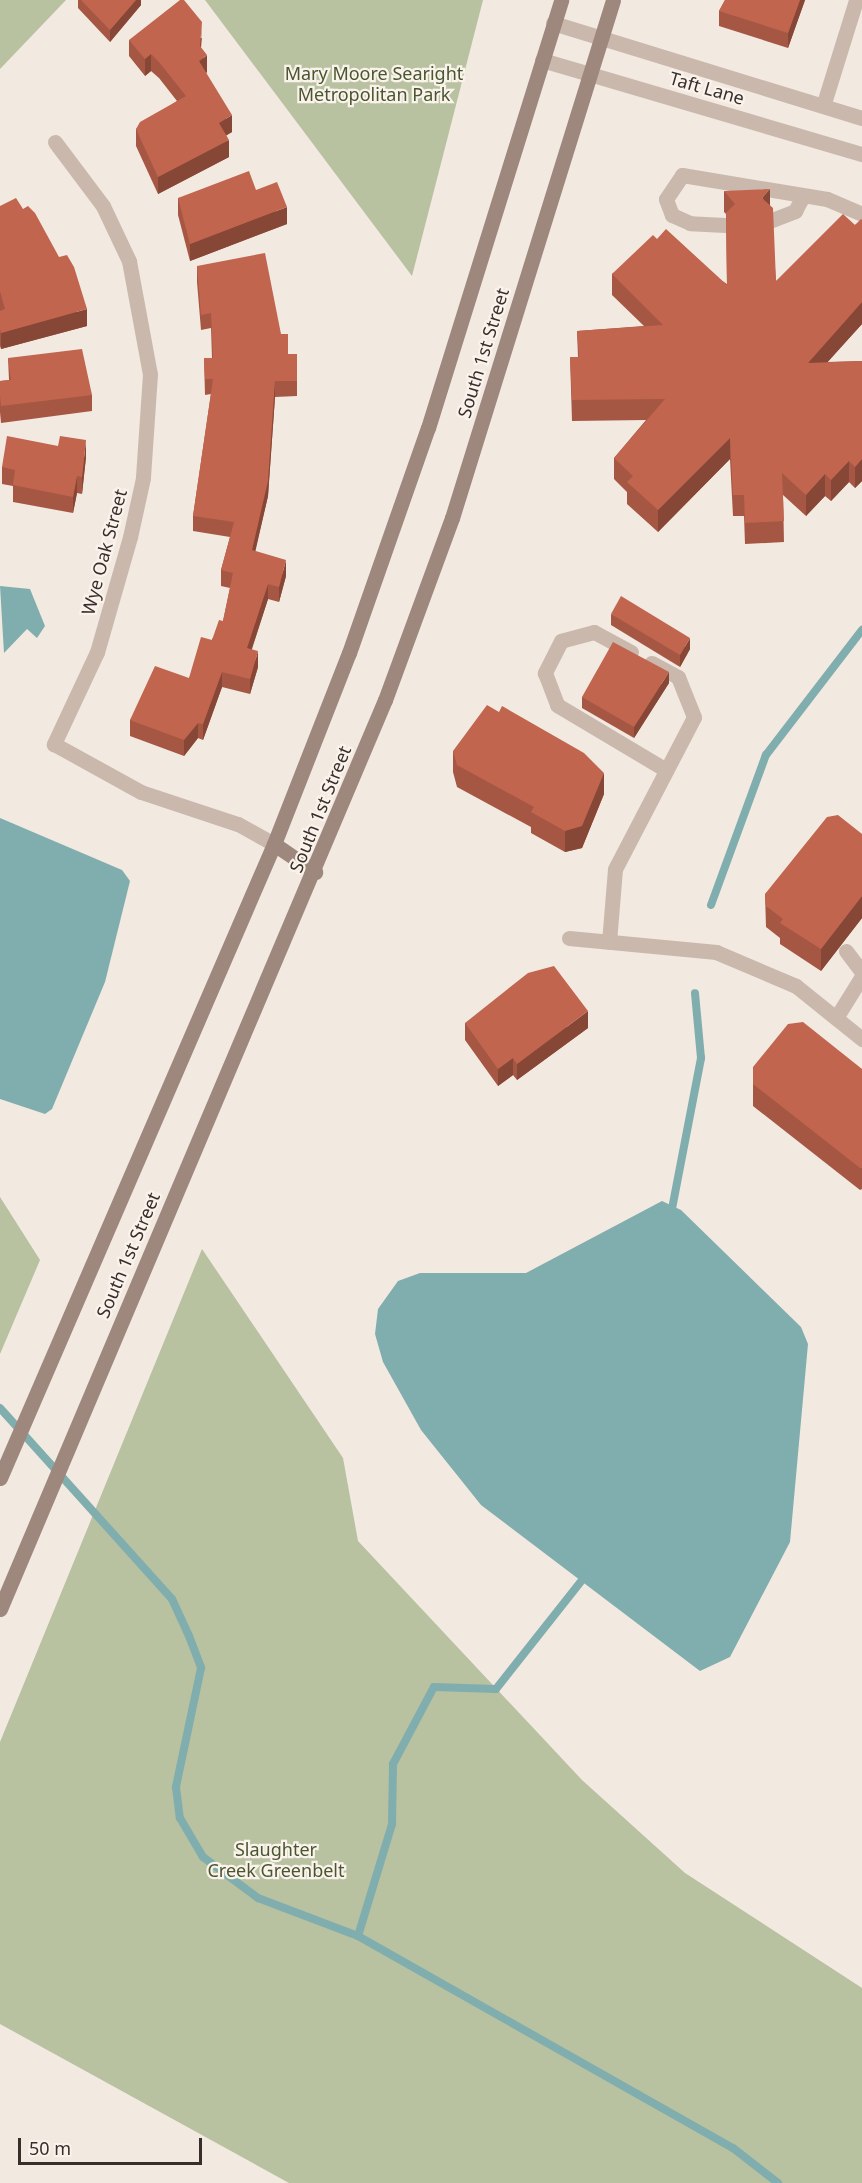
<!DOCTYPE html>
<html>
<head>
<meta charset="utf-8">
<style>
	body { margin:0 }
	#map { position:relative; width:862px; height:2183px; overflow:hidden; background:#f2e9e0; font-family:"Noto Sans",sans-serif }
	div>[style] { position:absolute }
	.green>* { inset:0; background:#b8c1a0 }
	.water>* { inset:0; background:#80aeae }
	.stream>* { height:8px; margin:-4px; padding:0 4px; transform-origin:4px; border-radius:4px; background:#80aeae }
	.service>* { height:15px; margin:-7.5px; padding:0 7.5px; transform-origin:7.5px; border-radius:7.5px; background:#cab8ac }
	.minor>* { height:15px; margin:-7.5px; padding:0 7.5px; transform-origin:7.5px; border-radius:7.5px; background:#cab8ac }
	.secondary>* { height:15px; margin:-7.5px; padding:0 7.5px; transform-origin:7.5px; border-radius:7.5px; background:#9e877d }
	.wall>* { inset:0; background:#a65744 }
	.shaded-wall>* { inset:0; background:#874737 }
	.building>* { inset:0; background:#c1654f }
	span { translate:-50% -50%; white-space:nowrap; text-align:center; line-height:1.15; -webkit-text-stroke:4.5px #faf3ec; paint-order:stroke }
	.park-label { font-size:18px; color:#4a562f }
	.street-label { font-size:18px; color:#392e2b }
	.scale { position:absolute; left:18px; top:2138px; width:184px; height:27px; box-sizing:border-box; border:3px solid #392e2b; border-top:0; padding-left:8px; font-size:18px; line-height:21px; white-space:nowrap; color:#392e2b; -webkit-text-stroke:4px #faf3ec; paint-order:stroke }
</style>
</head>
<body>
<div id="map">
	<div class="green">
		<div style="clip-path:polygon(0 0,66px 0,0 69px)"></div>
		<div style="clip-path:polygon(205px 0,483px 0,412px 276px)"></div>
		<div style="clip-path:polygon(0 1197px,40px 1260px,0 1354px)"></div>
		<div style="clip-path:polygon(202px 1249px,343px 1458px,358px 1541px,582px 1780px,685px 1873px,862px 1988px,862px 2183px,289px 2183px,0 2024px,0 1742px)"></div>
	</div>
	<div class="water">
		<div style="clip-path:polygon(0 586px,30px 589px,45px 626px,37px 638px,27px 629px,4px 653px)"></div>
		<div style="clip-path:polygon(0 818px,122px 870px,130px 881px,105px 982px,52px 1109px,45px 1114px,0 1099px)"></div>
		<div style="clip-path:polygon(662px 1201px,681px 1210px,801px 1327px,808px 1344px,790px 1542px,730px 1657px,700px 1671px,481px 1505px,421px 1430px,383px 1362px,375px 1334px,378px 1309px,398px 1281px,420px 1273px,526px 1273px)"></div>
	</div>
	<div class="stream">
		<div style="left:711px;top:905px;width:160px;rotate:-69.9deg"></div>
		<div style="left:766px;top:755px;width:158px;rotate:-52.5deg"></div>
		<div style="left:671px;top:1214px;width:159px;rotate:-79.1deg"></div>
		<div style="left:701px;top:1058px;width:65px;rotate:-95.3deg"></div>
		<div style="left:0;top:1408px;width:257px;rotate:48deg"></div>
		<div style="left:172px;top:1599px;width:41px;rotate:65.3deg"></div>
		<div style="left:189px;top:1636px;width:34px;rotate:69deg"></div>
		<div style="left:201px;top:1668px;width:122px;rotate:101.9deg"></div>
		<div style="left:176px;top:1787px;width:31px;rotate:83deg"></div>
		<div style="left:180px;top:1818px;width:45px;rotate:59.5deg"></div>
		<div style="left:203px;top:1857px;width:69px;rotate:36.7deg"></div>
		<div style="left:258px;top:1898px;width:107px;rotate:20.8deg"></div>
		<div style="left:358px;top:1936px;width:431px;rotate:29.5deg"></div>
		<div style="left:733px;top:2148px;width:57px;rotate:37.9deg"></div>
		<div style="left:358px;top:1936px;width:117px;rotate:-73.1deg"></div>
		<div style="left:392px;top:1824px;width:60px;rotate:-89deg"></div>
		<div style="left:393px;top:1764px;width:87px;rotate:-62deg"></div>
		<div style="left:434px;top:1687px;width:62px;rotate:1.8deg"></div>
		<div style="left:496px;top:1689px;width:145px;rotate:-51.7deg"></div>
	</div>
	<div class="service">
		<div style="left:772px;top:220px;width:25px;rotate:-21deg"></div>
		<div style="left:795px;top:211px;width:15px;rotate:-62deg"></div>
		<div style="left:725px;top:225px;width:35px;rotate:-177deg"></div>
		<div style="left:690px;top:223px;width:20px;rotate:-156deg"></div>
		<div style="left:672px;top:215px;width:17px;rotate:-111deg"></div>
		<div style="left:666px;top:199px;width:29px;rotate:-56deg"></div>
		<div style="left:682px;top:175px;width:147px;rotate:9.4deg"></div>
		<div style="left:827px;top:199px;width:38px;rotate:23deg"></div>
		<div style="left:631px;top:652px;width:42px;rotate:-151.6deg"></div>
		<div style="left:594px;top:632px;width:34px;rotate:165deg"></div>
		<div style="left:561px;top:641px;width:36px;rotate:117deg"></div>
		<div style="left:545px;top:673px;width:34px;rotate:69deg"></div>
		<div style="left:557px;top:705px;width:127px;rotate:30.8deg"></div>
		<div style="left:569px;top:938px;width:148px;rotate:5.4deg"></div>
		<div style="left:716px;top:952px;width:87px;rotate:23deg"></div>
		<div style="left:796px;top:986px;width:85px;rotate:38.8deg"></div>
		<div style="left:609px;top:942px;width:73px;rotate:-85.3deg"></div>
		<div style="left:615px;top:869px;width:171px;rotate:-62.5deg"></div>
		<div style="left:694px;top:717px;width:43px;rotate:-111.8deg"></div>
		<div style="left:678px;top:677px;width:30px;rotate:-152deg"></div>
		<div style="left:846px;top:951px;width:26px;rotate:53deg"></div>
		<div style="left:836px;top:1018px;width:49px;rotate:-58.2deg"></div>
	</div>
	<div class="minor">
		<div style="left:553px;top:23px;width:323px;rotate:17.1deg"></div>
		<div style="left:542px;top:60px;width:334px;rotate:16.4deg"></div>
		<div style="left:824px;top:103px;width:108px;rotate:-72.7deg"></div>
		<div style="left:55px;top:142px;width:80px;rotate:53.1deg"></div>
		<div style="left:103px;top:206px;width:61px;rotate:64.7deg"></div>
		<div style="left:129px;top:261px;width:115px;rotate:79.5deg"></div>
		<div style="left:150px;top:374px;width:104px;rotate:93.9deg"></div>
		<div style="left:143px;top:478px;width:60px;rotate:102.4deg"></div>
		<div style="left:130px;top:537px;width:120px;rotate:106deg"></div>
		<div style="left:97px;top:652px;width:102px;rotate:115.1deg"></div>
		<div style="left:54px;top:744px;width:99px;rotate:28.9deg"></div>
		<div style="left:141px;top:792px;width:102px;rotate:18.3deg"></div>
		<div style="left:238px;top:824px;width:41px;rotate:29.1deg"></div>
	</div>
	<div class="secondary">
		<div style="left:274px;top:844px;width:50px;rotate:34.3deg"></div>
		<div style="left:0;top:1478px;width:691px;rotate:-66.63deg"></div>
		<div style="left:274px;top:844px;width:205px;rotate:-68.6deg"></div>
		<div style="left:349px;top:653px;width:238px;rotate:-70.7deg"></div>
		<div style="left:428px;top:428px;width:448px;rotate:-72.7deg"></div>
		<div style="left:0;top:1609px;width:987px;rotate:-67.05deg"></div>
		<div style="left:385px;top:700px;width:194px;rotate:-69.8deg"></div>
		<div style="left:452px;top:518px;width:542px;rotate:-72.73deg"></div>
	</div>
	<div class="wall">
		<div style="clip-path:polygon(78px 0,141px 0,141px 5px,110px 42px,78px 8px)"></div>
		<div style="clip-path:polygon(725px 0,805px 0,788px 48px,719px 26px,719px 11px)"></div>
		<div style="clip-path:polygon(202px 38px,201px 48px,207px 72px,206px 73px,232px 132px,226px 135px,229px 157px,158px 194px,136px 146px,136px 129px,177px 101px,159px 78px,151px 71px,145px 76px,129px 56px,129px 40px)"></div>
		<div style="clip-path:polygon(256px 190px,287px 224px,190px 261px,178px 215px,178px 198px)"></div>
		<div style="clip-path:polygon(724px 191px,770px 206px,776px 281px,862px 220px,862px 324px,827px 362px,862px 361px,862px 481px,855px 488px,849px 482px,831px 501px,825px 496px,806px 516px,783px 495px,784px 542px,745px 544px,744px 516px,733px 516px,730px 459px,658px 532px,627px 504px,627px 492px,614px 479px,614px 458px,646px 420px,572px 421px,570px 357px,578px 357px,577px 331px,644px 326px,612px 295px,612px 274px,657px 239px,727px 284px,726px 214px,724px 212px)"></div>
		<div style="clip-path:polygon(0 206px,87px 326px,1px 349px,0 346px)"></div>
		<div style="clip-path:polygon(197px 266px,281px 334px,288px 354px,297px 354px,297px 396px,275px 397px,268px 496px,255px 551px,286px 576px,279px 602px,268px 599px,252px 649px,258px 667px,250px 694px,222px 687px,203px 740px,198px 738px,184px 756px,130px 736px,130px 720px,189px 678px,223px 621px,230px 588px,221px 586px,221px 570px,230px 537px,193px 531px,193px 516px,211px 394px,205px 395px,204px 358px,212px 358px,211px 328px,201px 330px,197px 282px)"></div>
		<div style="clip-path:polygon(8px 358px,92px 395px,92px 411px,1px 423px,0 412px,0 381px,9px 380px)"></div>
		<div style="clip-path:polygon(86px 457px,82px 494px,77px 493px,73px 513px,13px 502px,13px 486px,2px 484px,2px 467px)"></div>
		<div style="clip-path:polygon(611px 614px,690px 649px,680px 667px,611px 625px)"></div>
		<div style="clip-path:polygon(669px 683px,634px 738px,582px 708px,582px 697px)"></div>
		<div style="clip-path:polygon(453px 751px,604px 794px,582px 848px,565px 852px,531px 833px,531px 827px,457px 787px,453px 772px)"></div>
		<div style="clip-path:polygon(862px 834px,862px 918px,821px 971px,780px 944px,780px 938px,766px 927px,765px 894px)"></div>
		<div style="clip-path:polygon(465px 1023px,588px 1028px,517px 1080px,513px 1075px,498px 1086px,465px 1040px)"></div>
		<div style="clip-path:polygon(753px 1067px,862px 1069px,862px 1189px,860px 1190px,753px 1106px)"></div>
	</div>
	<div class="shaded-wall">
		<div style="clip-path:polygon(136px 0,141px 0,141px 5px,110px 42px,110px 30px)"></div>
		<div style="clip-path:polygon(800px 0,805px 0,788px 48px,788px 33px)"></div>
		<div style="clip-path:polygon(202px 22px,200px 61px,207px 55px,207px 72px,199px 78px,200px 46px)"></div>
		<div style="clip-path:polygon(151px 54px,151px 71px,145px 76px,145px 59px)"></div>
		<div style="clip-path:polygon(232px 115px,232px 132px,219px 140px,219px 123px)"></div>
		<div style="clip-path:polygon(229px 140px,229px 157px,158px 194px,158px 177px)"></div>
		<div style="clip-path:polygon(770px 189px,770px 210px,762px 198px)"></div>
		<div style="clip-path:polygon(287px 207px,287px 224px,190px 261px,190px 244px)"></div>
		<div style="clip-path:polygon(862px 302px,862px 324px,808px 384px,808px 363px)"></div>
		<div style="clip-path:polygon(87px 309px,87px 326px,1px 349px,1px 333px)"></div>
		<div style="clip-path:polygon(275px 381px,275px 397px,268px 496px,252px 566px,252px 550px)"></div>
		<div style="clip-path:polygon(730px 438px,730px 459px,658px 532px,658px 510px)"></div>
		<div style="clip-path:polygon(86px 440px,86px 457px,82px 494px,82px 477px)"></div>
		<div style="clip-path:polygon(862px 459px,862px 481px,855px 488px,855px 467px)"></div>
		<div style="clip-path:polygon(849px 461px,849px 482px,831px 501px,831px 480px)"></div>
		<div style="clip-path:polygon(825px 474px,825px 496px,806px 516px,806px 495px)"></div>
		<div style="clip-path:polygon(77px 476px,77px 493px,73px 513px,73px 497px)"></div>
		<div style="clip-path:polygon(286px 560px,286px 576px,279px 602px,279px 587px)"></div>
		<div style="clip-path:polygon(268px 584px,268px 599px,247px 663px,247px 648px)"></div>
		<div style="clip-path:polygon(690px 638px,690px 649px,680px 667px,680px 655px)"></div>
		<div style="clip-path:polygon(258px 651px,258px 667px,250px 694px,250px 679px)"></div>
		<div style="clip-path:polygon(222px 672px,222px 687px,203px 740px,203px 724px)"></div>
		<div style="clip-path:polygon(669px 672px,669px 683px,634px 738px,634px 727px)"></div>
		<div style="clip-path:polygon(198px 723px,198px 738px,184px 756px,184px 740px)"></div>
		<div style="clip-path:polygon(604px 773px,604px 794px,582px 848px,565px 852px,565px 831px)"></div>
		<div style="clip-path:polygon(862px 896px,862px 918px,821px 971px,821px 949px)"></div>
		<div style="clip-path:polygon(588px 1011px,588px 1028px,517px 1080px,517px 1064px)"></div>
		<div style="clip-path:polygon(513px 1058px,513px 1075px,498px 1086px,498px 1069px)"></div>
	</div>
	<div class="building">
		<div style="clip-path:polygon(81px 0,136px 0,110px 30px)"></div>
		<div style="clip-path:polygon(180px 0,184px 0,202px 22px,200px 46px,207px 55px,199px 61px,232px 115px,219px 123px,229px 140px,158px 177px,136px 129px,140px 122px,186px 96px,159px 62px,151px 54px,145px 59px,129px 40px)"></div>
		<div style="clip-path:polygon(725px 0,800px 0,788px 33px,719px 11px)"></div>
		<div style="clip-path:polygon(249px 171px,256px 190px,277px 182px,287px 207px,190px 244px,178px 198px)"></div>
		<div style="clip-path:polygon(770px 189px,762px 198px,773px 208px,776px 281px,843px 214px,855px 225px,861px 219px,862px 220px,862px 302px,808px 363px,862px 361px,862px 459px,855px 467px,849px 461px,831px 480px,825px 474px,806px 495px,782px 473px,784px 521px,745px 523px,744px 495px,733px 495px,730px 438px,658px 510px,627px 482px,633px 476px,614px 458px,665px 399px,572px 400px,570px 357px,579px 357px,577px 331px,663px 325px,612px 274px,653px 235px,657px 239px,666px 229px,727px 285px,726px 213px,735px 204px,724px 191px)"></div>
		<div style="clip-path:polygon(16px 198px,23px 209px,28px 206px,35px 213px,59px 257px,67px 255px,74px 267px,87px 309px,1px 333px,0 329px,0 311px,5px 309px,0 291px,0 206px)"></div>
		<div style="clip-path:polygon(265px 253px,281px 334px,288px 334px,288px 354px,297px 354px,297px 381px,275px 381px,268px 481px,252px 550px,286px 560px,279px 587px,268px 584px,247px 648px,258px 651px,250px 679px,222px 672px,203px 724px,198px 723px,184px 740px,130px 720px,155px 666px,189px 678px,201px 637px,212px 640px,219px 620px,223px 621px,233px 573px,221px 570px,234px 522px,193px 516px,213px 379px,205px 379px,204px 358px,213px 358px,211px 313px,201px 315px,197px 266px)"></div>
		<div style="clip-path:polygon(82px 349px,92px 395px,1px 406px,0 396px,0 381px,11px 380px,8px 358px)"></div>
		<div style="clip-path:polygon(7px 436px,58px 446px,60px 436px,86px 440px,82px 477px,77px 476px,73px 497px,13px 485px,15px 470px,2px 467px)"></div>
		<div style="clip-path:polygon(621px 596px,690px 638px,680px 655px,611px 614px)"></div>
		<div style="clip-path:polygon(613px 642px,669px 672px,634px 727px,582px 697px)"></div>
		<div style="clip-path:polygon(487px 705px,499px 712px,502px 706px,584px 753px,604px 773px,582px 826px,565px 831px,531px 812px,534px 807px,457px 765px,453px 751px)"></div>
		<div style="clip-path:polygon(838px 815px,862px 834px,862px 896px,821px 949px,780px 923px,783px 919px,766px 906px,765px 894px,827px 817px)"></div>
		<div style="clip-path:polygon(554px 966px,588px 1011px,517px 1064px,513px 1058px,498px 1069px,465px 1023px,528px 973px)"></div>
		<div style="clip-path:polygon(803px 1022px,862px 1069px,862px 1168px,860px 1168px,753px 1084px,753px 1067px,788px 1024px)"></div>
	</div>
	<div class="park-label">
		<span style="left:374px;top:84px">Mary Moore Searight<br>Metropolitan Park</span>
		<span style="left:276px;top:1860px">Slaughter<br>Creek Greenbelt</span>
	</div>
	<div class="street-label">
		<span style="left:707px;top:88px;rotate:16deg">Taft Lane</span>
		<span style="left:483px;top:353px;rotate:-73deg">South 1st Street</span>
		<span style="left:104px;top:552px;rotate:-75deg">Wye Oak Street</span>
		<span style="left:320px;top:809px;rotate:-68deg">South 1st Street</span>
		<span style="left:128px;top:1255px;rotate:-67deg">South 1st Street</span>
	</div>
	<div class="scale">50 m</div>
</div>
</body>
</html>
